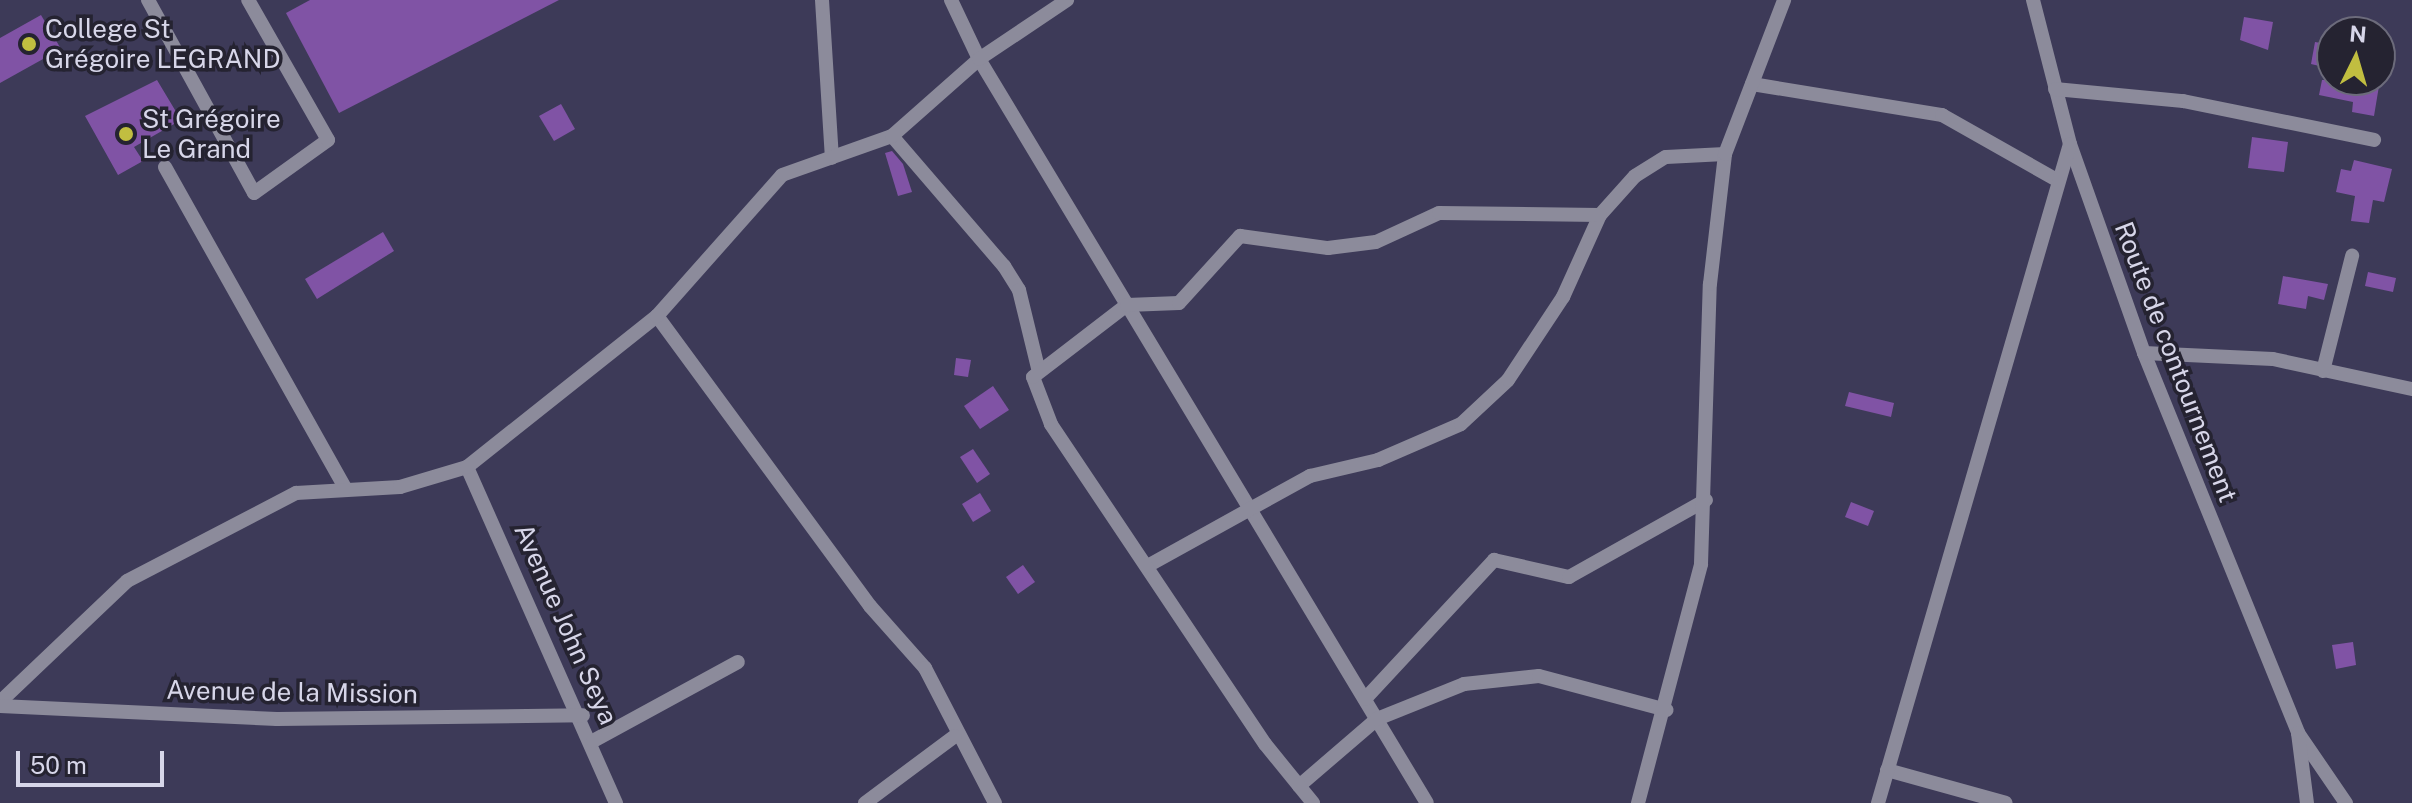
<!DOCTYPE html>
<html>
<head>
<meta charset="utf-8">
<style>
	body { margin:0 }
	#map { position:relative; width:2412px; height:803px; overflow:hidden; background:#3d3a58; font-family:"Public Sans",sans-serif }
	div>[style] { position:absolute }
	.building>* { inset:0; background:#8053a5 }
	.minor>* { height:14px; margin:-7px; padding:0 7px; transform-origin:7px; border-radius:7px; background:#8c8b9b }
	.dots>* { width:22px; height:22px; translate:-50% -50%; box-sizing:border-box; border:4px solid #252331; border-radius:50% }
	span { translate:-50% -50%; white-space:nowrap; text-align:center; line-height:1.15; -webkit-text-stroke:7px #252331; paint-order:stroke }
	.poi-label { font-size:26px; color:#d7d6e9 }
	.left { translate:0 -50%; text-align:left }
	.street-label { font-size:26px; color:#d7d6e9 }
	.north { position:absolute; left:2316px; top:16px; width:80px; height:80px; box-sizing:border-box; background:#252331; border:2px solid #6c6b7b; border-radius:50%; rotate:5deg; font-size:22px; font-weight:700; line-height:32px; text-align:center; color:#d7d6e9 }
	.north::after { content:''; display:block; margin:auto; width:28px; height:36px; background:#c1be40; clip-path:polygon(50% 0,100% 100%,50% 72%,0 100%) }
	.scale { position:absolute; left:16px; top:751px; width:148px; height:36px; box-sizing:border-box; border:4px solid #d7d6e9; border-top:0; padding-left:10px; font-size:24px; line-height:28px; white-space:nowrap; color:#d7d6e9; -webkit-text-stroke:6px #252331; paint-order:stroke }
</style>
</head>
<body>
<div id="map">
	<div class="building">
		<div style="clip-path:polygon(310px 0,559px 0,339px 113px,286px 13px)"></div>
		<div style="clip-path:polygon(41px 15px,61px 49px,0 83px,0 38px)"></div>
		<div style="clip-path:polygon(2244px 17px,2273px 22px,2268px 50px,2240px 40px)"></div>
		<div style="clip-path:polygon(2315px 42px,2332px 45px,2332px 69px,2311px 64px)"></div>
		<div style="clip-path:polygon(157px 80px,181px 120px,134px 147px,143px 161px,118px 175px,85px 116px)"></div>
		<div style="clip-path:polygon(2322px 80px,2380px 80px,2374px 116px,2352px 112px,2353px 102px,2319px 95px)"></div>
		<div style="clip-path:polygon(561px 104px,575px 129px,554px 141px,539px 116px)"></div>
		<div style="clip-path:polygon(2252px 137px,2288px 142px,2284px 172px,2248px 168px)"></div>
		<div style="clip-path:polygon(892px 151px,903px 164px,912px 192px,898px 196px,885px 153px)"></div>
		<div style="clip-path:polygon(2354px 160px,2392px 169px,2384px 202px,2373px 200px,2369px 223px,2351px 221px,2355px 196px,2336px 192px,2341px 169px,2351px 171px)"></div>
		<div style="clip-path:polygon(383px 232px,394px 251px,317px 299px,305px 279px)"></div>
		<div style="clip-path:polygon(2368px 272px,2396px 278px,2393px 292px,2365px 286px)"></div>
		<div style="clip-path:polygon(2283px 276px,2328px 284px,2324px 300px,2308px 296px,2306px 309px,2278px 304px)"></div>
		<div style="clip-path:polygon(956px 358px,971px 360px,968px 377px,954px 375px)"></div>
		<div style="clip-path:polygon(993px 386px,1009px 410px,980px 429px,964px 406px)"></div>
		<div style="clip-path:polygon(1849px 392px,1894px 403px,1891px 417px,1845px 406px)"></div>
		<div style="clip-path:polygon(973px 449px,990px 474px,977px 483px,960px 457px)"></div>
		<div style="clip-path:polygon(980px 493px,991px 511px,973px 522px,962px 504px)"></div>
		<div style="clip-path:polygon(1851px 502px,1874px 511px,1868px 526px,1845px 517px)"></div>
		<div style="clip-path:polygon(1023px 565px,1035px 582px,1018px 594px,1006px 577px)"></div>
		<div style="clip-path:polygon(2353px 642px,2356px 665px,2336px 669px,2332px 645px)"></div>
	</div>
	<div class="minor">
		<div style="left:148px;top:0;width:220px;rotate:61.2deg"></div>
		<div style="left:254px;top:193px;width:91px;rotate:-35.6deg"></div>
		<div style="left:328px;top:140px;width:161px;rotate:-119.7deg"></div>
		<div style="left:822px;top:0;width:158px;rotate:86.4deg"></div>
		<div style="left:951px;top:0;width:65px;rotate:64.6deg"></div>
		<div style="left:979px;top:59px;width:868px;rotate:58.95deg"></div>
		<div style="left:2033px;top:0;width:149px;rotate:75.6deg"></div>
		<div style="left:2070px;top:144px;width:222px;rotate:70.5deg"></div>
		<div style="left:2144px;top:353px;width:410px;rotate:67.9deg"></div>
		<div style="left:2298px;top:733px;width:85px;rotate:55.6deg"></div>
		<div style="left:1752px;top:84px;width:193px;rotate:9.3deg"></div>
		<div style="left:1942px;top:115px;width:132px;rotate:29.5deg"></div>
		<div style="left:2055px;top:89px;width:129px;rotate:5.4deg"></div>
		<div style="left:2183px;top:101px;width:195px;rotate:11.5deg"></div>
		<div style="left:892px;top:136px;width:172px;rotate:49.3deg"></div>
		<div style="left:1004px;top:266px;width:28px;rotate:58deg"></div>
		<div style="left:1019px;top:290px;width:80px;rotate:76.3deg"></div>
		<div style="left:165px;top:167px;width:368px;rotate:60.7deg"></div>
		<div style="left:657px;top:316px;width:360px;rotate:53.7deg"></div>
		<div style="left:870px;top:606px;width:83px;rotate:48.4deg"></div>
		<div style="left:925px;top:668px;width:152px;rotate:62.6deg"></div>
		<div style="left:2144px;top:353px;width:129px;rotate:2.7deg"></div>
		<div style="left:2273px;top:359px;width:142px;rotate:12.2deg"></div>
		<div style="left:2323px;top:371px;width:119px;rotate:-75.8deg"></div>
		<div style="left:467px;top:467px;width:368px;rotate:66.1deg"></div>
		<div style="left:1151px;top:564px;width:182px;rotate:-29deg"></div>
		<div style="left:1310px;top:476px;width:70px;rotate:-13.2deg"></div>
		<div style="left:1378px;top:460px;width:90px;rotate:-23.4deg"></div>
		<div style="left:1461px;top:424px;width:64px;rotate:-43.1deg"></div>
		<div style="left:1508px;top:380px;width:100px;rotate:-56.5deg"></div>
		<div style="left:1563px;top:297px;width:90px;rotate:-65.7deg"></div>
		<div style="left:1600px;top:215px;width:52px;rotate:-48.1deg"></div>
		<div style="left:1635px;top:176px;width:36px;rotate:-32deg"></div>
		<div style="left:1666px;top:157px;width:59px;rotate:-2.9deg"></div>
		<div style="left:1365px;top:699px;width:190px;rotate:-47.1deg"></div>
		<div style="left:1494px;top:560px;width:77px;rotate:12.8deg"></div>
		<div style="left:1569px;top:577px;width:157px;rotate:-29.3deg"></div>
		<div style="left:0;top:702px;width:175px;rotate:-43.6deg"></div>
		<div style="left:127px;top:581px;width:191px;rotate:-27.5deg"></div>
		<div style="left:296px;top:493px;width:104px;rotate:-3.3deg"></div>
		<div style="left:400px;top:487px;width:70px;rotate:-16.6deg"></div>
		<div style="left:467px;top:467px;width:243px;rotate:-38.5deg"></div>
		<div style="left:657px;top:316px;width:188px;rotate:-48.4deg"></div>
		<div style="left:782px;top:175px;width:117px;rotate:-19.5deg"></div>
		<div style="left:892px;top:136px;width:116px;rotate:-41.5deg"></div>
		<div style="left:979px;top:59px;width:106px;rotate:-33.8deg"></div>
		<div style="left:0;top:706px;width:277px;rotate:2.7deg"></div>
		<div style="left:277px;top:719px;width:306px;rotate:-0.7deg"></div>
		<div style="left:2298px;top:733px;width:71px;rotate:82.7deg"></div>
		<div style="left:593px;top:741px;width:165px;rotate:-28.6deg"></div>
		<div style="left:1887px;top:770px;width:123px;rotate:15.5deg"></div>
		<div style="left:1299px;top:786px;width:103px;rotate:-40.7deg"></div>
		<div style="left:1377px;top:719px;width:94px;rotate:-21.9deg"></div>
		<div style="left:1464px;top:684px;width:75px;rotate:-6.1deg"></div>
		<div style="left:1539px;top:676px;width:132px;rotate:14.9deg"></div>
		<div style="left:865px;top:803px;width:112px;rotate:-36.7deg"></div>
		<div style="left:1313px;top:803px;width:76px;rotate:-129.1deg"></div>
		<div style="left:1265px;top:744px;width:385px;rotate:-123.8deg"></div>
		<div style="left:1051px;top:424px;width:50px;rotate:-111deg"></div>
		<div style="left:1033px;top:377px;width:118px;rotate:-37.5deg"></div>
		<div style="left:1127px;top:305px;width:52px;rotate:-2.2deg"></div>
		<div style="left:1179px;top:303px;width:91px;rotate:-47.7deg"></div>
		<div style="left:1240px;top:236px;width:89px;rotate:7.8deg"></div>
		<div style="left:1328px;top:248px;width:48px;rotate:-7.1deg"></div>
		<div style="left:1376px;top:242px;width:69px;rotate:-24.7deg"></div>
		<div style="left:1439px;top:213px;width:161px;rotate:0.7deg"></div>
		<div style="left:1638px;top:803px;width:247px;rotate:-75.2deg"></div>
		<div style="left:1701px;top:564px;width:280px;rotate:-88.2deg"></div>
		<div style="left:1710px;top:284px;width:131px;rotate:-83.4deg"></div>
		<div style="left:1725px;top:154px;width:165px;rotate:-69deg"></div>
		<div style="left:1878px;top:803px;width:686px;rotate:-73.76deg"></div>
	</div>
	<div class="dots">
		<div style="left:29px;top:44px;background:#c1be40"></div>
		<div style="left:126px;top:134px;background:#c1be40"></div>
	</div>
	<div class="poi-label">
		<span class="left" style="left:45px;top:44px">College St<br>Grégoire LEGRAND</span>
		<span class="left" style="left:142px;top:134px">St Grégoire<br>Le Grand</span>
	</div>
	<div class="street-label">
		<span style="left:2176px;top:362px;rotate:69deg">Route de contournement</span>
		<span style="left:566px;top:624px;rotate:66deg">Avenue John Seya</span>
		<span style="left:292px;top:692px;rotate:1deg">Avenue de la Mission</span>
	</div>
	<div class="north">N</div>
	<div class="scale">50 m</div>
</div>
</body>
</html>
